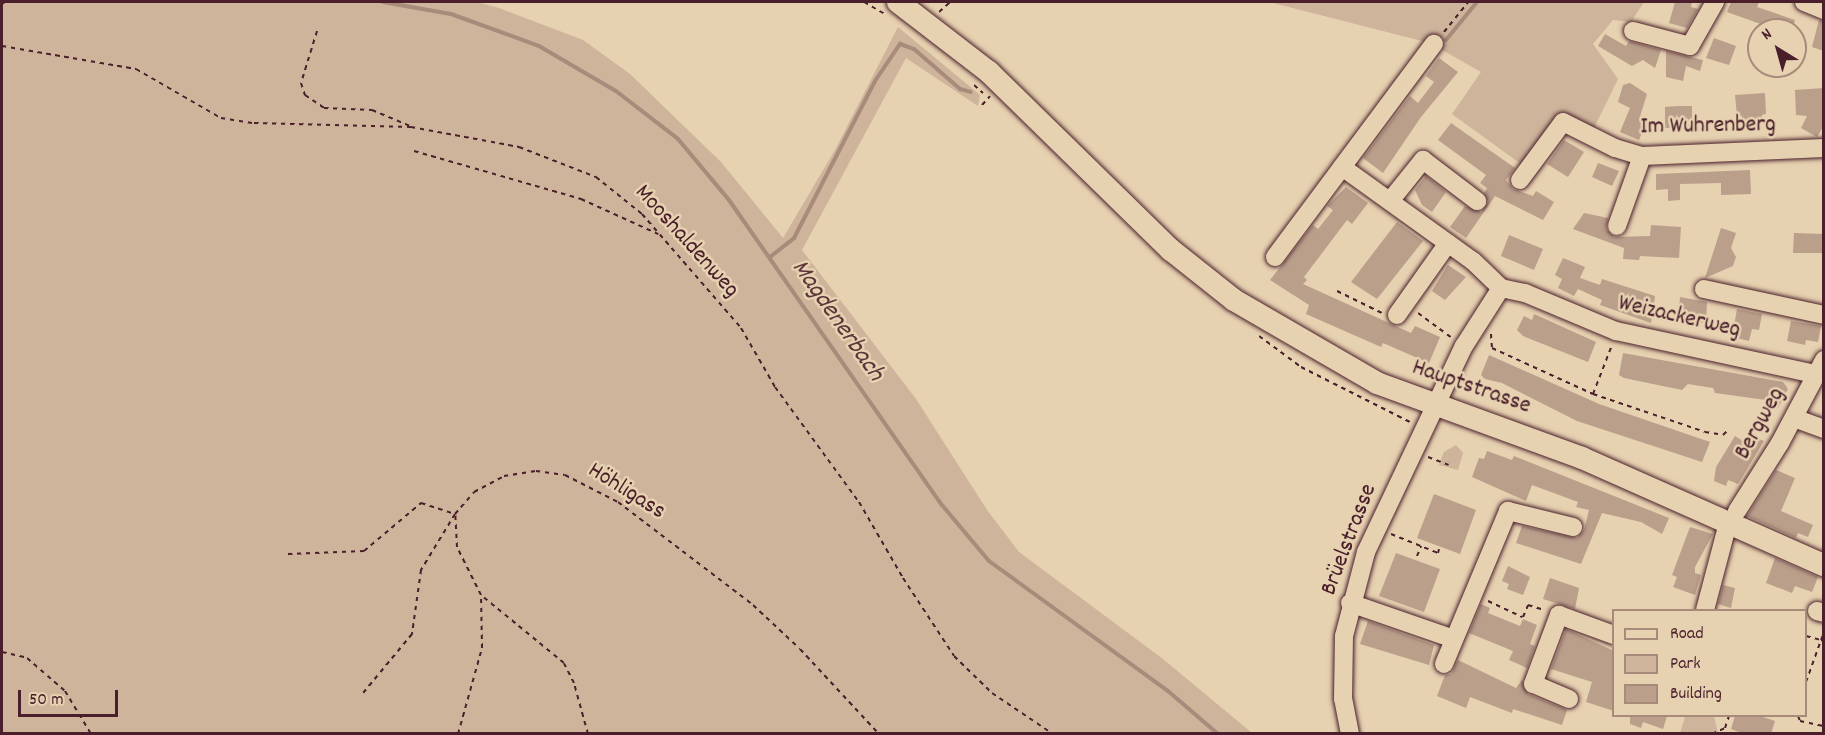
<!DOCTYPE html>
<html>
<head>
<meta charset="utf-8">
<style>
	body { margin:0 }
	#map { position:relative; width:1825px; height:735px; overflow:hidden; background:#e6d1b0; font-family:Dekko,sans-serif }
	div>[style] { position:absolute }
	.green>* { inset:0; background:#cdb49a }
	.stream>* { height:4px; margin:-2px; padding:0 2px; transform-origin:2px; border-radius:2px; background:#a88b7b }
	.building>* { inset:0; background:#ba9f8b }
	.path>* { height:2px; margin-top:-1px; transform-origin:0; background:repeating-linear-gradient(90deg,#4a1f2b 0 4.5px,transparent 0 9px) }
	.roads { filter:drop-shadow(0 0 2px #4a1f2b) drop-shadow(0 0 2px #4a1f2b) }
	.minor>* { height:18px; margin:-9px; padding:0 9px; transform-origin:9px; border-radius:9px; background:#e6d1b0 }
	.major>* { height:22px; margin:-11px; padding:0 11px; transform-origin:11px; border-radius:11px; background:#e6d1b0 }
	span { translate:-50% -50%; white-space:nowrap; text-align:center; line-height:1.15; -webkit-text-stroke:5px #e6d1b0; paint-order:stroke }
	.street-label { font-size:24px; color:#4a1f2b }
	.water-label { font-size:26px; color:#5d353b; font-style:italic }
	.frame { position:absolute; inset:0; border:3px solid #4a1f2b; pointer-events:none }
	.legend { position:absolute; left:1612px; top:609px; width:195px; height:108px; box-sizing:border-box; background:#e6d1b0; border:2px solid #a88a7b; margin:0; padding:8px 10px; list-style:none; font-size:18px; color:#4a1f2b }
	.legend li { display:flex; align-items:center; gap:12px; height:30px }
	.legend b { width:30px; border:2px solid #a88a7b }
	.north { position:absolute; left:1747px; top:18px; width:60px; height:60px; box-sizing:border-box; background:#e6d1b0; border:2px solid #a88a7b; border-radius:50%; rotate:323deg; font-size:16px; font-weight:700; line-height:24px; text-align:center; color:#4a1f2b }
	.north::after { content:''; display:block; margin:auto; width:21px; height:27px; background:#4a1f2b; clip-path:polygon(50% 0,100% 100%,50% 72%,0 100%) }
	.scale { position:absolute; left:18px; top:690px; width:100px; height:27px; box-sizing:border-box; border:3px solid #4a1f2b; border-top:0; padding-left:8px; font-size:18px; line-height:21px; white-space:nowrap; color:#4a1f2b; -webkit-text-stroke:4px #e6d1b0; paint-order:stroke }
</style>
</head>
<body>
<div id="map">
	<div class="green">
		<div style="clip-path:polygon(2px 2px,477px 2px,499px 8px,583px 40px,630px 74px,721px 162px,783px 238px,835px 150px,898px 27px,980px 95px,978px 106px,906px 58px,802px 250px,916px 399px,987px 510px,1019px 552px,1163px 659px,1252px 733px,2px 733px)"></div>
		<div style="clip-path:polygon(1269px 2px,1644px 2px,1631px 22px,1613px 20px,1593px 44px,1618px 79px,1594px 128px,1563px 115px,1525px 167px,1452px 114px,1481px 72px,1430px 43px)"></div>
		<div style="clip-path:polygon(1456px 445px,1463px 453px,1458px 470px,1439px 465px,1444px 452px)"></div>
		<div style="clip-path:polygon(1685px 717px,1714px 717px,1718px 733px,1680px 733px)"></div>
	</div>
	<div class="stream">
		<div style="left:383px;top:2px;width:69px;rotate:10deg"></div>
		<div style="left:451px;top:14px;width:94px;rotate:20deg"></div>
		<div style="left:539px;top:46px;width:89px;rotate:30.3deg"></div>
		<div style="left:616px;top:91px;width:78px;rotate:37.7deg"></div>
		<div style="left:678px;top:139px;width:80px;rotate:50.1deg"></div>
		<div style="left:729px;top:200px;width:372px;rotate:55.1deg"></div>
		<div style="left:942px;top:505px;width:73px;rotate:50deg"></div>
		<div style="left:989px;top:561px;width:221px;rotate:36deg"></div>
		<div style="left:1168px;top:691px;width:66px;rotate:40.7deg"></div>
		<div style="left:1446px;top:40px;width:49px;rotate:-50.8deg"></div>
		<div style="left:770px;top:257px;width:31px;rotate:-38deg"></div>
		<div style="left:794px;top:238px;width:177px;rotate:-62.7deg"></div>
		<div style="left:875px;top:81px;width:45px;rotate:-56deg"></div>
		<div style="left:900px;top:44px;width:15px;rotate:20deg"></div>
		<div style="left:914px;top:49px;width:61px;rotate:41deg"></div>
		<div style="left:960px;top:89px;width:11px;rotate:15deg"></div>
	</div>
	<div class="building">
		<div style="clip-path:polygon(1675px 2px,1692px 2px,1691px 7px,1698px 9px,1687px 28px,1669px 23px)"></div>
		<div style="clip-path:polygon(1731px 2px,1759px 2px,1757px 7px,1795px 20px,1792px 30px,1764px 30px,1766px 26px,1727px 12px)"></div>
		<div style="clip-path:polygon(1819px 20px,1824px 21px,1824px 51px,1812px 47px)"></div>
		<div style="clip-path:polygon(1605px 34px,1626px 46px,1629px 41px,1661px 50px,1655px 68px,1643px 60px,1632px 66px,1598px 46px)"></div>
		<div style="clip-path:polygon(1714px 38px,1736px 46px,1729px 65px,1706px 58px)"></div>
		<div style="clip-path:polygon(1666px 51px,1703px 60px,1700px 71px,1686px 66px,1683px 81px,1666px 77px)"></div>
		<div style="clip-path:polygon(1439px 58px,1458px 72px,1421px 117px,1383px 173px,1363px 158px,1410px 96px,1418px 103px,1434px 82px,1426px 76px)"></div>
		<div style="clip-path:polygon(1630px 83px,1647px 94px,1639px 120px,1646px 123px,1639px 140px,1620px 132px,1630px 108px,1618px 102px,1623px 85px)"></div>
		<div style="clip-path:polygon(1824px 88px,1823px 127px,1817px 137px,1801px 128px,1807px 116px,1796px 115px,1795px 90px)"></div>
		<div style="clip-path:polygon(1765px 93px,1766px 114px,1762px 115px,1762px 121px,1742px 122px,1742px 116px,1737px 116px,1735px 95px)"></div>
		<div style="clip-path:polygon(1677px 106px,1692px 106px,1692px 128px,1665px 128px,1665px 107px)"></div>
		<div style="clip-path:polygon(1451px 123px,1515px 168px,1506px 180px,1513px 189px,1533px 196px,1536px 191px,1554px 202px,1543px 220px,1495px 196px,1466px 238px,1450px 227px,1465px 206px,1481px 212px,1488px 202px,1484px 193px,1487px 188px,1480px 183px,1486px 175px,1438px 140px)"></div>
		<div style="clip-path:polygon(1564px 140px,1584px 152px,1568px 177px,1547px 164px)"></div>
		<div style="clip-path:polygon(1598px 163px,1619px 171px,1612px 186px,1592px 177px)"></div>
		<div style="clip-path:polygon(1750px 170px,1751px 194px,1721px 195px,1721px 183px,1680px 184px,1680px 200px,1668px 201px,1668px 189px,1656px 190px,1656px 174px)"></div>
		<div style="clip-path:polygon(1426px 176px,1446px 192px,1432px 212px,1422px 205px,1415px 190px)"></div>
		<div style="clip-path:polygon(1346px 187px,1368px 203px,1352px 224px,1347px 220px,1304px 277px,1307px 280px,1303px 284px,1411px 333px,1415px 326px,1440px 337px,1429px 363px,1383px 343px,1381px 347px,1306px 314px,1309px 305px,1270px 280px,1313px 225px,1318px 229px,1333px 210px,1327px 206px)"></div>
		<div style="clip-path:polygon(1584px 213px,1608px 218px,1606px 229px,1614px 237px,1650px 236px,1651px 225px,1681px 227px,1679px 258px,1640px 256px,1639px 260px,1623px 259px,1624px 248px,1573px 229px)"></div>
		<div style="clip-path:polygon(1397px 222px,1423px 241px,1377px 299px,1351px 282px)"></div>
		<div style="clip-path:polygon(1721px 228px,1736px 233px,1731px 248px,1736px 257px,1733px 266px,1705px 278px)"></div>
		<div style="clip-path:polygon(1794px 233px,1824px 234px,1824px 253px,1793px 253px)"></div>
		<div style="clip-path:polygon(1509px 235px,1543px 249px,1534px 270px,1501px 256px)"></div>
		<div style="clip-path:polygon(1563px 258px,1585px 267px,1580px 278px,1600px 285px,1602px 279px,1655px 296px,1651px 323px,1600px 305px,1602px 300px,1578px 289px,1574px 296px,1558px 288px,1562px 279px,1555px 275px)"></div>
		<div style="clip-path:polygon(1448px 265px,1466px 277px,1445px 300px,1432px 291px)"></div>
		<div style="clip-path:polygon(1680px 297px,1707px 302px,1706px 323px,1678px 320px)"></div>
		<div style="clip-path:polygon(1737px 309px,1762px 314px,1759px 330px,1752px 329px,1749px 341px,1732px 337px)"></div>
		<div style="clip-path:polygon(1534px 314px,1596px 342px,1588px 362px,1523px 336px,1517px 330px,1524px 316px,1532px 320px)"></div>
		<div style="clip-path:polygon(1791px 321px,1821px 326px,1818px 342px,1806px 340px,1805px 345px,1787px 341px)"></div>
		<div style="clip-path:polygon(1623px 353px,1783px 382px,1788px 389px,1778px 408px,1765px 406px,1766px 400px,1715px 393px,1713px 388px,1688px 384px,1682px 390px,1624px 378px,1619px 375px)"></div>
		<div style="clip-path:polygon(1489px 355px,1599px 404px,1710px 442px,1702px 462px,1577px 421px,1502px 383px,1485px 379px,1481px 375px)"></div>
		<div style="clip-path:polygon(1735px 436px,1746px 443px,1752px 436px,1764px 441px,1738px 484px,1728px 480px,1726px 486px,1714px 481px,1716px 467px)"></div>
		<div style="clip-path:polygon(1487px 451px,1512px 460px,1514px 456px,1669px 518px,1662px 534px,1641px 522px,1602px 513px,1581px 564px,1516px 543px,1522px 526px,1577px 538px,1584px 530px,1589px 510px,1576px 507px,1578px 502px,1532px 485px,1526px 501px,1472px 477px,1479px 458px,1484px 459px)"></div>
		<div style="clip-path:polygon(1776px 470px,1795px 478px,1781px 511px,1813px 525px,1808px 537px,1798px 533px,1796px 538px,1747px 516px)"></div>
		<div style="clip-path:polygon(1434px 494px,1476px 510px,1460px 554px,1417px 538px)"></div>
		<div style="clip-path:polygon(1690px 527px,1713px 534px,1695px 567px,1695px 573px,1701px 575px,1695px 595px,1673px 587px,1677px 577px,1672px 575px)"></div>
		<div style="clip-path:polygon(1396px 553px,1440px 569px,1424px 612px,1379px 596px)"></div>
		<div style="clip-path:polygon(1775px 558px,1818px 577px,1812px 592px,1795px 586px,1792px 593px,1766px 583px)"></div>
		<div style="clip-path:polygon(1508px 566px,1530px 577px,1523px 595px,1507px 589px,1509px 584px,1502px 581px)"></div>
		<div style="clip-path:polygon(1550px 578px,1579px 588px,1575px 609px,1543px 599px)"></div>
		<div style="clip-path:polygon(1723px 585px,1735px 588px,1731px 608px,1718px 604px)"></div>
		<div style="clip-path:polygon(1481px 604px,1490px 608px,1488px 613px,1520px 626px,1523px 619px,1537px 625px,1530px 644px,1535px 646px,1527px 668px,1509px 660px,1513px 651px,1469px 633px)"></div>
		<div style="clip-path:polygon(1368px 621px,1434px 645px,1429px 665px,1360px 644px)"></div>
		<div style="clip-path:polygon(1566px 629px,1614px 651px,1614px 711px,1586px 702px,1592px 682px,1551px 669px)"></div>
		<div style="clip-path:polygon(1458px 660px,1516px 688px,1522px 680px,1528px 694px,1567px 710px,1562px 725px,1513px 709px,1512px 713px,1470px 697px,1466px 708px,1437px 696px,1445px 675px,1451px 674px)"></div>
		<div style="clip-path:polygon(1630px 716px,1667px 716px,1663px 729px,1643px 722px,1641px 728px,1630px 724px)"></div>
		<div style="clip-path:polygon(1735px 716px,1760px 716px,1775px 721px,1771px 734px,1744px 734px,1731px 729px)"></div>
	</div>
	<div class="path">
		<div style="left:864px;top:2px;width:24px;rotate:30deg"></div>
		<div style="left:2px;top:4px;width:4px;rotate:-34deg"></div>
		<div style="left:939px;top:12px;width:15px;rotate:-42deg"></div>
		<div style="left:317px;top:31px;width:54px;rotate:107.1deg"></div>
		<div style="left:301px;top:83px;width:13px;rotate:72deg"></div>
		<div style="left:305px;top:95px;width:23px;rotate:34deg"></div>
		<div style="left:324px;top:108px;width:48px;rotate:2.4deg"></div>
		<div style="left:372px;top:110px;width:41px;rotate:22.8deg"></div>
		<div style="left:1444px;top:32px;width:38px;rotate:-51deg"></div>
		<div style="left:2px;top:46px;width:136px;rotate:9.7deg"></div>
		<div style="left:136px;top:69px;width:98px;rotate:30deg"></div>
		<div style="left:221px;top:118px;width:33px;rotate:9deg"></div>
		<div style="left:254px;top:123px;width:157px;rotate:1.5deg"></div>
		<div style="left:411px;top:127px;width:110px;rotate:10.5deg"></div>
		<div style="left:519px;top:147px;width:83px;rotate:21.3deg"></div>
		<div style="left:596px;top:177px;width:59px;rotate:38.8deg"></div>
		<div style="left:642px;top:214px;width:151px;rotate:49deg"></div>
		<div style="left:741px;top:328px;width:68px;rotate:60deg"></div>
		<div style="left:775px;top:387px;width:142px;rotate:53.9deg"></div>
		<div style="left:859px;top:502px;width:88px;rotate:59.9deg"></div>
		<div style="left:903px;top:578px;width:93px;rotate:56.8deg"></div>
		<div style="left:954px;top:656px;width:53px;rotate:44.2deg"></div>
		<div style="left:992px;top:693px;width:73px;rotate:33.9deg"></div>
		<div style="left:974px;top:85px;width:12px;rotate:42deg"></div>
		<div style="left:982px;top:105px;width:12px;rotate:-48deg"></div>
		<div style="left:414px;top:151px;width:174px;rotate:16deg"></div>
		<div style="left:581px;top:199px;width:85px;rotate:24.4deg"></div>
		<div style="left:1337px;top:291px;width:50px;rotate:26.1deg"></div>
		<div style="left:1418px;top:313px;width:42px;rotate:36.3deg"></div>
		<div style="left:1491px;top:334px;width:14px;rotate:86deg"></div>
		<div style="left:1492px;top:348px;width:111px;rotate:24.5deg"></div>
		<div style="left:1593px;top:394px;width:118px;rotate:18.7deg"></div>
		<div style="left:1705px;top:432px;width:18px;rotate:9deg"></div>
		<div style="left:1723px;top:435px;width:8px;rotate:-45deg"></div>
		<div style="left:1259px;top:336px;width:52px;rotate:36.4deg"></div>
		<div style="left:1301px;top:367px;width:122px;rotate:26.8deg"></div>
		<div style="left:1593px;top:394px;width:53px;rotate:-68.8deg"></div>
		<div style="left:1428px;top:457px;width:22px;rotate:21deg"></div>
		<div style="left:1391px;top:534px;width:51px;rotate:22deg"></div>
		<div style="left:1438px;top:553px;width:4px;rotate:-76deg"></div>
		<div style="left:288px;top:554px;width:76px;rotate:-2.3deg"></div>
		<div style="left:364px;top:551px;width:75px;rotate:-40.1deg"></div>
		<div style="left:421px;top:503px;width:36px;rotate:18deg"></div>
		<div style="left:455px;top:514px;width:66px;rotate:121.3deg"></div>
		<div style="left:421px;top:570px;width:65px;rotate:98deg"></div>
		<div style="left:412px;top:634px;width:77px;rotate:129.7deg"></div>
		<div style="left:1417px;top:556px;width:11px;rotate:-68deg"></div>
		<div style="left:1488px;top:601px;width:38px;rotate:25deg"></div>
		<div style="left:1523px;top:617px;width:13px;rotate:-67deg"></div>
		<div style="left:1528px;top:605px;width:17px;rotate:17deg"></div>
		<div style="left:1806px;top:636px;width:16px;rotate:15deg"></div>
		<div style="left:1821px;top:640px;width:8px;rotate:-67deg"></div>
		<div style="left:2px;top:652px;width:26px;rotate:13deg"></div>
		<div style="left:27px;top:658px;width:50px;rotate:41deg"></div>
		<div style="left:65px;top:691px;width:50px;rotate:58.8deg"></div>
		<div style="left:1806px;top:682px;width:45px;rotate:-70.3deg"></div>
		<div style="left:1821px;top:640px;width:3px;rotate:18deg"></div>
		<div style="left:1798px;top:716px;width:5px;rotate:68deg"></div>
		<div style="left:1800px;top:721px;width:25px;rotate:12deg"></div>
		<div style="left:458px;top:734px;width:89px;rotate:-74.4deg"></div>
		<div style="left:482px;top:648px;width:53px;rotate:-91.1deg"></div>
		<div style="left:588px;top:734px;width:53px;rotate:-105.4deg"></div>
		<div style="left:574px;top:683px;width:22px;rotate:-117deg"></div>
		<div style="left:564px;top:663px;width:107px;rotate:-140.7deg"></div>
		<div style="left:481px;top:595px;width:54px;rotate:-116.6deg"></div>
		<div style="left:457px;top:547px;width:33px;rotate:-93deg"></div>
		<div style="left:455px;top:514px;width:29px;rotate:-49deg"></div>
		<div style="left:474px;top:492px;width:34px;rotate:-28deg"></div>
		<div style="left:504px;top:476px;width:32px;rotate:-9deg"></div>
		<div style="left:536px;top:471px;width:29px;rotate:8deg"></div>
		<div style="left:565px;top:475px;width:59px;rotate:27deg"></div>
		<div style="left:618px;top:502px;width:170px;rotate:37.3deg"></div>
		<div style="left:753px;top:605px;width:64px;rotate:43.1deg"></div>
		<div style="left:800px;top:649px;width:116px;rotate:47.1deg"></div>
		<div style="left:1712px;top:734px;width:14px;rotate:-25deg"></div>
		<div style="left:1725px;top:728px;width:13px;rotate:-72deg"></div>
	</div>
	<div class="roads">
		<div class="minor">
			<div style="left:1804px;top:2px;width:22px;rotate:22deg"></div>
			<div style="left:1633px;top:31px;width:59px;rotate:14.7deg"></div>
			<div style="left:1690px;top:46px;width:51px;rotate:-60.4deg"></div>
			<div style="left:1342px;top:167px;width:161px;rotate:35.7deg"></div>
			<div style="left:1473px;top:261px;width:39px;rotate:44deg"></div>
			<div style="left:1501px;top:288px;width:25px;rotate:12deg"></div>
			<div style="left:1525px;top:293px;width:99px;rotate:22.7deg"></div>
			<div style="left:1616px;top:331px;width:204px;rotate:12.2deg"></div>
			<div style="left:1520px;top:180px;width:72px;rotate:-53.4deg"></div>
			<div style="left:1563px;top:122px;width:58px;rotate:26.6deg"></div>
			<div style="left:1615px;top:148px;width:28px;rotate:17deg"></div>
			<div style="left:1642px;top:156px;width:182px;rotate:-2.5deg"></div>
			<div style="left:1390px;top:201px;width:53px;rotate:-51.2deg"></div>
			<div style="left:1423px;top:160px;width:68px;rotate:37.2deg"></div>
			<div style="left:1617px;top:226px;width:74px;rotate:-70.3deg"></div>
			<div style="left:1275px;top:257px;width:266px;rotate:-53.3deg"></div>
			<div style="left:1704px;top:289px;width:123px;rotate:12.2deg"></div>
			<div style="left:1397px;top:315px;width:88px;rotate:-54.7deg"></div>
			<div style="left:1794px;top:418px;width:32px;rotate:20deg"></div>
			<div style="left:1737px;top:511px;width:80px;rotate:-57.7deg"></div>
			<div style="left:1780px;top:443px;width:94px;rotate:-62.1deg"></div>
			<div style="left:1350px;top:603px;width:110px;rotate:19.1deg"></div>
			<div style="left:1705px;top:610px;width:90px;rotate:-75.2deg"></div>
			<div style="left:1817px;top:611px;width:7px;rotate:16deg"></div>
			<div style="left:1444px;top:664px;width:166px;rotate:-67.3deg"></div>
			<div style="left:1508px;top:511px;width:67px;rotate:13.8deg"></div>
			<div style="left:1569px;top:699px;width:39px;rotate:-157deg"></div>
			<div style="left:1533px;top:684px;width:74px;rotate:-69.4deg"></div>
			<div style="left:1559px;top:615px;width:59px;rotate:20deg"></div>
			<div style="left:1350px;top:734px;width:36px;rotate:-101deg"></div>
			<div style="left:1343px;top:699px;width:63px;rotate:-89.1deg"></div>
			<div style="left:1344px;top:636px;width:87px;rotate:-75.3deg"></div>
			<div style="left:1366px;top:552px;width:228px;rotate:-64.6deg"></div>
			<div style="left:1464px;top:346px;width:69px;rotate:-57.5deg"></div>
		</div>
		<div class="major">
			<div style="left:898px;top:2px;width:115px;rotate:37.6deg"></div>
			<div style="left:989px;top:72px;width:255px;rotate:44.4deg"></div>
			<div style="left:1171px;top:250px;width:80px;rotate:38.4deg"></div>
			<div style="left:1234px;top:300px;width:165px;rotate:30.1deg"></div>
			<div style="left:1377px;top:383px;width:218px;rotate:20.1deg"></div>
			<div style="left:1582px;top:458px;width:265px;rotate:23.9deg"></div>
		</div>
	</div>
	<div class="street-label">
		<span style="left:1708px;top:127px;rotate:-1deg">Im Wuhrenberg</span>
		<span style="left:686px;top:242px;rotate:48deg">Mooshaldenweg</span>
		<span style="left:1679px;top:318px;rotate:13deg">Weizackerweg</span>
		<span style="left:1471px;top:388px;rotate:19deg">Hauptstrasse</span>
		<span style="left:1761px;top:424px;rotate:-61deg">Bergweg</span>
		<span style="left:626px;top:492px;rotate:32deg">Höhligass</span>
		<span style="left:1350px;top:540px;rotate:-69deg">Brüelstrasse</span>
	</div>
	<div class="water-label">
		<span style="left:837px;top:321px;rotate:55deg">Magdenerbach</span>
	</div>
	<div class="frame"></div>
	<ul class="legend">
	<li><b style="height:8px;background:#e6d1b0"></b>Road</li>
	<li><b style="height:16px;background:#cdb49a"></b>Park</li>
	<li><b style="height:16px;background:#ba9f8b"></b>Building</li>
	</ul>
	<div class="north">N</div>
	<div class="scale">50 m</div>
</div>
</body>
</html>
